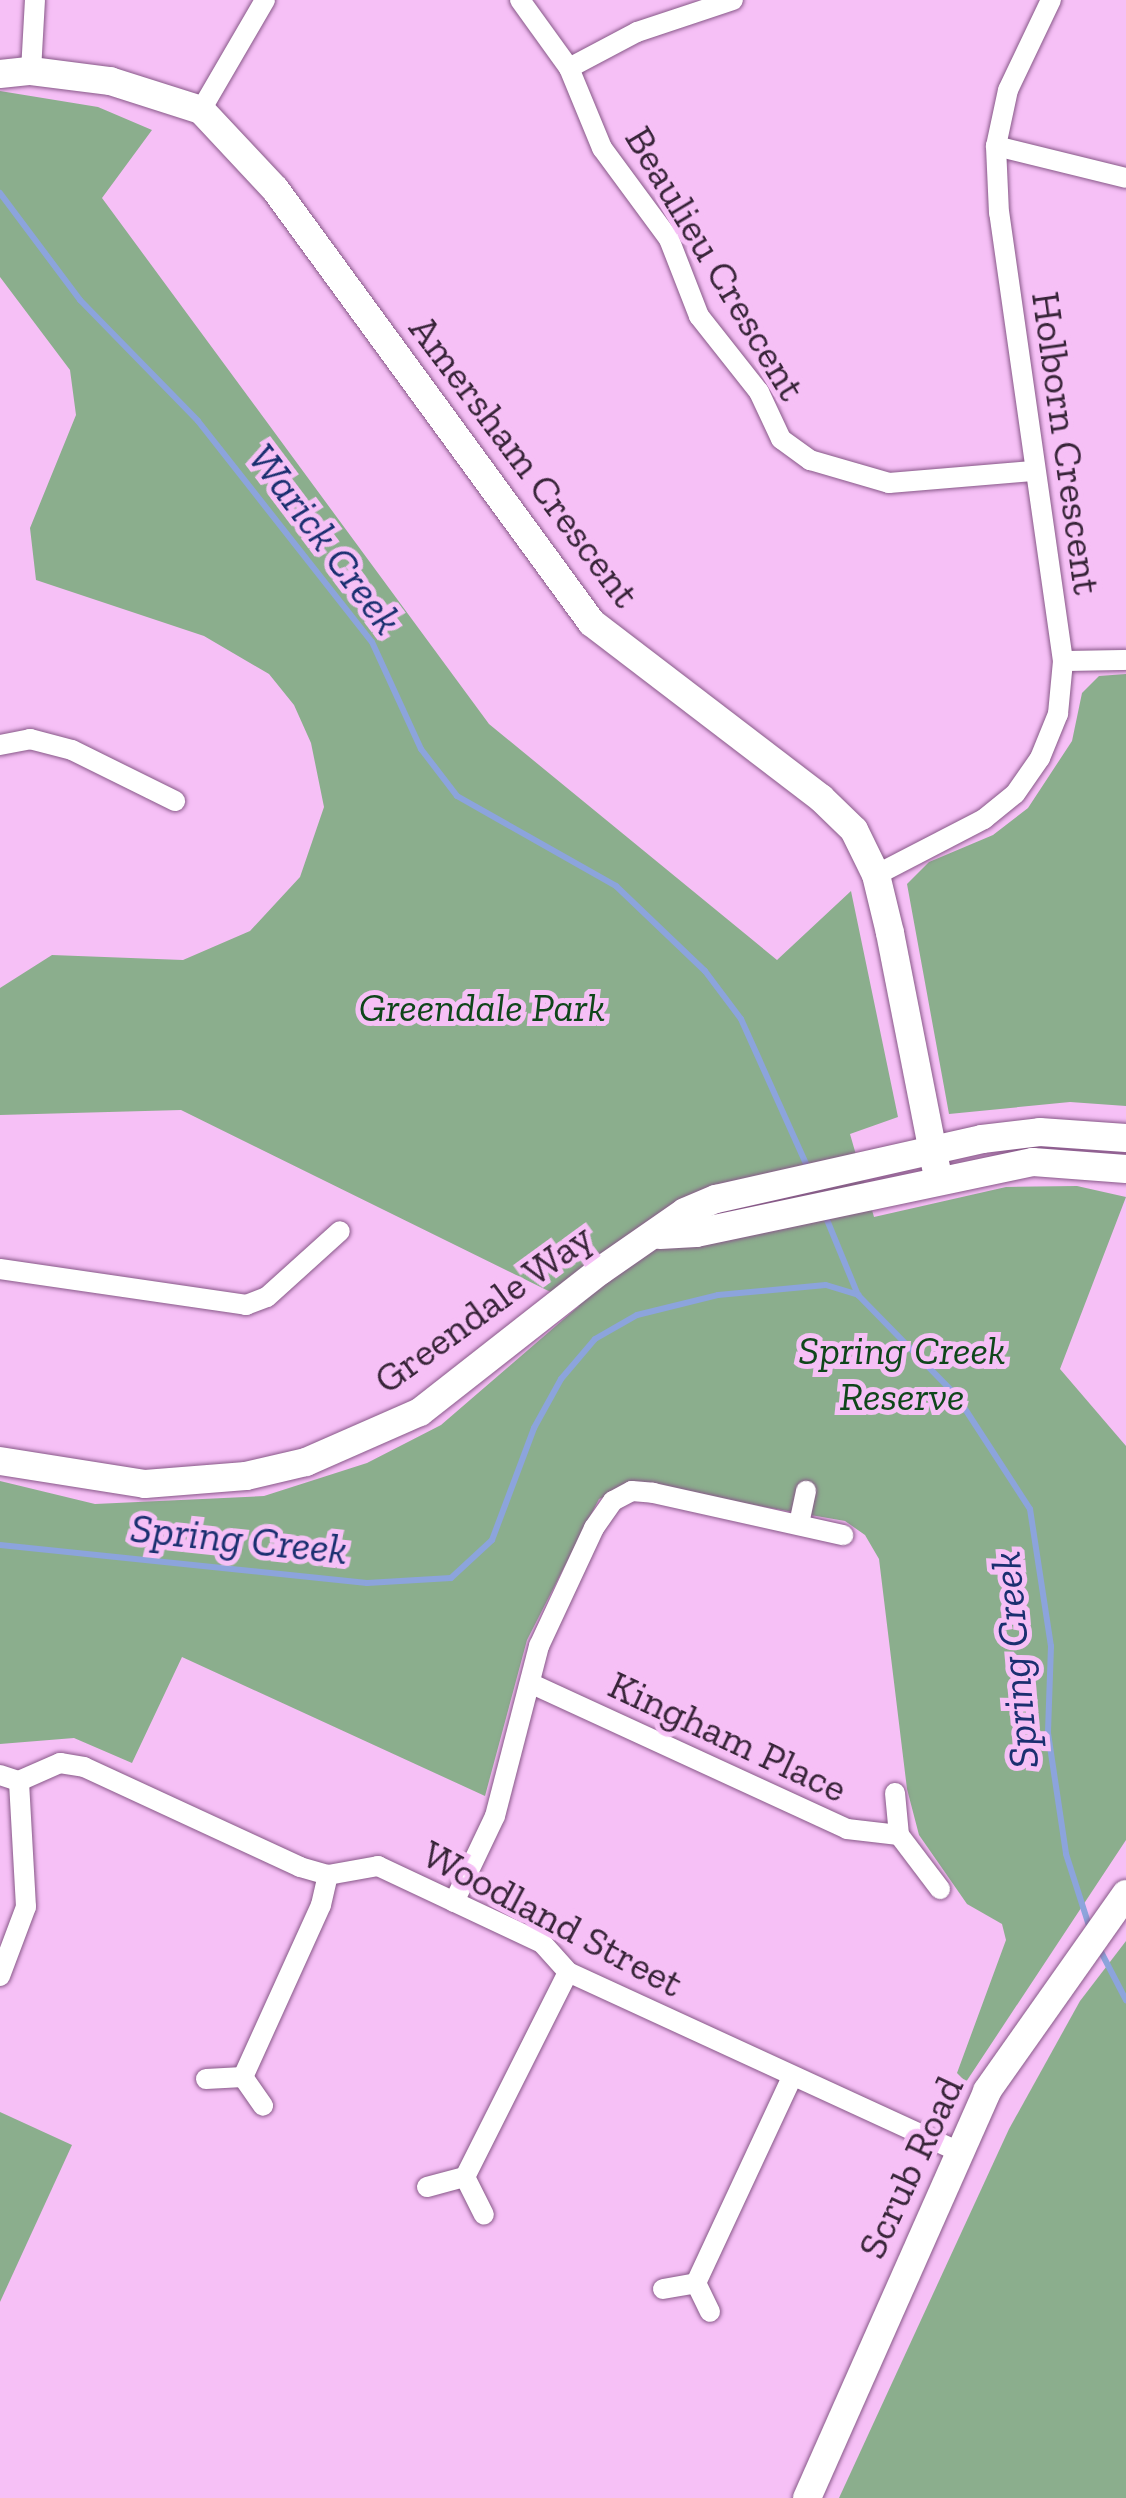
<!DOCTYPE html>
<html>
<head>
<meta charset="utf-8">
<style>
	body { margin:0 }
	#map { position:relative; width:1126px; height:2498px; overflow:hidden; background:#f6c0f6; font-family:"Zilla Slab",serif }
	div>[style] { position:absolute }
	.green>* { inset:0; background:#8bae8d }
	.stream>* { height:6px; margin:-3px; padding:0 3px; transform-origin:3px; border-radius:3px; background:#8ca4dc }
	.roads { filter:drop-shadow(0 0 2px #875888) drop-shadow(0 0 2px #875888) }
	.street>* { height:20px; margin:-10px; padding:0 10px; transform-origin:10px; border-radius:10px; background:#fff }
	.secondary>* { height:28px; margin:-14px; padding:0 14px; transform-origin:14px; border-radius:14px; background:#fff }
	span { translate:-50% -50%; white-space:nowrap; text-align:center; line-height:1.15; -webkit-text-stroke:10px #f6c0f6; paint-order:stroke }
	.street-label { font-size:40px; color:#382439 }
	.park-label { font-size:40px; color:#0f461a; font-style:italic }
	.water-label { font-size:42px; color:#1a2f70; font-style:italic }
</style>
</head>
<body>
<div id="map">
	<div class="green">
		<div style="clip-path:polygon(0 91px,98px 107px,152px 130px,102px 198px,489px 724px,777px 960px,851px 891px,898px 1117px,850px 1134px,874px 1217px,1006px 1187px,1077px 1186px,1126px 1197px,1060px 1369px,1126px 1446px,1126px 1840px,966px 2082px,957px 2073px,1006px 1940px,1002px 1924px,967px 1904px,919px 1835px,907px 1789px,879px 1559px,865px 1535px,845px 1521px,635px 1484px,599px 1499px,527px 1640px,485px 1796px,182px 1657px,132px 1763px,74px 1738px,0 1744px,0 1481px,95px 1504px,264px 1496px,367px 1463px,441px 1425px,579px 1306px,181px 1110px,0 1115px,0 988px,52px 955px,183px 960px,250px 931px,300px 877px,324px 807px,311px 743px,294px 705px,269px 674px,204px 636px,36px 580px,30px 528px,76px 415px,70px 370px,0 277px)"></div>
		<div style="clip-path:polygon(1126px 674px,1126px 1106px,1070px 1102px,949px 1114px,907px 884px,929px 862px,993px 835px,1028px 808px,1072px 741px,1082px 693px,1099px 676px)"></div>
		<div style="clip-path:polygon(1126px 1941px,1126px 2498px,839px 2498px,1009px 2129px,1080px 2001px)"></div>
		<div style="clip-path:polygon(0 2112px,72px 2145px,0 2302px)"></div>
	</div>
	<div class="stream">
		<div style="left:0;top:193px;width:134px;rotate:53.2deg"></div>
		<div style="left:80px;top:300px;width:169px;rotate:45.7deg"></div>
		<div style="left:198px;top:421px;width:281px;rotate:51.8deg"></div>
		<div style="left:372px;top:642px;width:118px;rotate:65.4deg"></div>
		<div style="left:421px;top:749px;width:59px;rotate:52.5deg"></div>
		<div style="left:457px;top:796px;width:183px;rotate:29.5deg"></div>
		<div style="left:616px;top:886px;width:123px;rotate:43.7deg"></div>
		<div style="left:705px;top:971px;width:60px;rotate:53.1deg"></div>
		<div style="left:741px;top:1019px;width:166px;rotate:65.8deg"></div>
		<div style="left:825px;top:1215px;width:87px;rotate:67.6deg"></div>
		<div style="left:0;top:1545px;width:369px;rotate:5.9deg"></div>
		<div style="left:367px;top:1583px;width:84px;rotate:-3.4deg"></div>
		<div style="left:451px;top:1578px;width:56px;rotate:-42.8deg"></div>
		<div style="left:492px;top:1540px;width:120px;rotate:-69.4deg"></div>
		<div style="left:534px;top:1428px;width:56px;rotate:-61.1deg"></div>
		<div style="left:561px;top:1379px;width:52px;rotate:-49.6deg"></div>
		<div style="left:595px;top:1339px;width:48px;rotate:-29.7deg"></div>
		<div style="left:637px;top:1315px;width:83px;rotate:-13.9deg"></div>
		<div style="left:718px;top:1295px;width:108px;rotate:-5.3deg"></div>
		<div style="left:826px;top:1285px;width:34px;rotate:17deg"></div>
		<div style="left:858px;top:1295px;width:140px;rotate:45.6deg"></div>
		<div style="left:956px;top:1395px;width:136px;rotate:57deg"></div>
		<div style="left:1030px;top:1509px;width:139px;rotate:81.3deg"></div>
		<div style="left:1051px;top:1646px;width:87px;rotate:92deg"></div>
		<div style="left:1048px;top:1733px;width:122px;rotate:81.5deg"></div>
		<div style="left:1066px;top:1854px;width:82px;rotate:72.2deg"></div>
		<div style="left:1099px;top:1948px;width:59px;rotate:62.6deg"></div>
	</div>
	<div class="roads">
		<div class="street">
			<div style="left:520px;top:0;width:84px;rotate:54.2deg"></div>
			<div style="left:569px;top:68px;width:87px;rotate:67.6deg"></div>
			<div style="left:602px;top:148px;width:113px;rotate:53.6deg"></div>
			<div style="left:669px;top:239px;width:83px;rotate:68.7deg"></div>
			<div style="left:699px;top:316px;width:97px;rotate:51.7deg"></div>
			<div style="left:759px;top:392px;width:52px;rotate:64.9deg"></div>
			<div style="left:781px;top:439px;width:36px;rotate:36deg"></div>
			<div style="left:810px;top:460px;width:82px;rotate:16.2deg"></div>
			<div style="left:889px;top:483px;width:144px;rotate:-4.8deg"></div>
			<div style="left:569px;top:68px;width:77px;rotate:-27.9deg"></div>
			<div style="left:637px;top:32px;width:101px;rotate:-18.4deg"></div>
			<div style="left:31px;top:71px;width:71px;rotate:-86.8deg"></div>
			<div style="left:201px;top:110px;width:127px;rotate:-59.8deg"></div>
			<div style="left:996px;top:146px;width:134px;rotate:13.8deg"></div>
			<div style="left:1063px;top:661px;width:63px;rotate:-0.9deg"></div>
			<div style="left:0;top:745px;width:31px;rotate:-11deg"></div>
			<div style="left:30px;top:739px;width:43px;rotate:14.7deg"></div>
			<div style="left:72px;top:750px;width:115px;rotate:26.3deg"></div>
			<div style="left:876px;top:875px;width:122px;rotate:-27.4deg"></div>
			<div style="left:984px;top:819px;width:40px;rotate:-39deg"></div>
			<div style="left:1015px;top:794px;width:44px;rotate:-55.2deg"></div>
			<div style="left:1040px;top:758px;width:48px;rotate:-67.8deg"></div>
			<div style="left:1058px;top:714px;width:53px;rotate:-84.6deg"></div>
			<div style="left:1063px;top:661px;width:453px;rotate:-98.1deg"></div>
			<div style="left:999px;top:213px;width:67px;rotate:-92.6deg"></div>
			<div style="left:996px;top:146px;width:57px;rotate:-77.9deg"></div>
			<div style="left:1008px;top:90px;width:100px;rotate:-64.5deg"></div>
			<div style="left:0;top:1269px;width:249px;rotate:8.3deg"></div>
			<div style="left:246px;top:1305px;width:22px;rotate:-21deg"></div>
			<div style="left:267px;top:1297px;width:98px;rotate:-42.1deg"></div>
			<div style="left:799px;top:1524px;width:34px;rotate:-78deg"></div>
			<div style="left:532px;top:1684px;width:347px;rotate:24.7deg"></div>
			<div style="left:847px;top:1829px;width:52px;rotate:6.6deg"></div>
			<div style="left:0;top:1775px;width:20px;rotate:18deg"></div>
			<div style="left:19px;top:1781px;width:45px;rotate:-23.7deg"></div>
			<div style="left:60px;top:1763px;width:24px;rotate:9deg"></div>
			<div style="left:84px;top:1767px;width:238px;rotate:24.8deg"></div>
			<div style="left:300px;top:1867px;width:29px;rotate:16deg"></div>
			<div style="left:328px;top:1875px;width:51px;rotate:-10.2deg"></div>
			<div style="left:378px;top:1866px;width:181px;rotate:25.2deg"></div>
			<div style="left:542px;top:1943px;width:39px;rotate:48deg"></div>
			<div style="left:568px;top:1972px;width:429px;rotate:24.7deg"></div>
			<div style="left:895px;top:1793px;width:42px;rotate:84.6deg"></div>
			<div style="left:899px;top:1835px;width:68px;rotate:52.8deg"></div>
			<div style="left:454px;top:1902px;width:95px;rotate:-64.5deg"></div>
			<div style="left:495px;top:1816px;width:176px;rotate:-75.5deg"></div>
			<div style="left:539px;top:1646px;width:130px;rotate:-65deg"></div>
			<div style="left:594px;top:1528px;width:33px;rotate:-55deg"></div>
			<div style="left:613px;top:1501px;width:21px;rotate:-28deg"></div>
			<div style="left:632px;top:1491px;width:21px;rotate:5deg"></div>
			<div style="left:653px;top:1493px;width:195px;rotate:12.5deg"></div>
			<div style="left:0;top:1976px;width:74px;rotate:-69.4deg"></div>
			<div style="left:26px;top:1907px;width:126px;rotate:-93.2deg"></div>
			<div style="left:243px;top:2077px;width:189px;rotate:-65.6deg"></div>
			<div style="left:321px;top:1905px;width:31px;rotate:-77deg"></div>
			<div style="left:206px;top:2079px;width:37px;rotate:-3deg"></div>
			<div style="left:243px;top:2077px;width:35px;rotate:55deg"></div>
			<div style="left:465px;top:2177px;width:229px;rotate:-63.3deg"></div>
			<div style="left:427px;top:2187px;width:39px;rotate:-15deg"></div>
			<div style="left:465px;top:2177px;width:42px;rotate:63.4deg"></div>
			<div style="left:696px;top:2283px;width:227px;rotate:-65deg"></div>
			<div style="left:663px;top:2289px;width:34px;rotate:-10deg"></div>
			<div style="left:696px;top:2283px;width:32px;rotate:64deg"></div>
		</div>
		<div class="secondary">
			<div style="left:0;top:74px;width:31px;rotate:-6deg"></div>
			<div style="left:31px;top:71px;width:80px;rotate:7.2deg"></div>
			<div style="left:110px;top:81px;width:96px;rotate:17.7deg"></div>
			<div style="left:201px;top:110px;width:108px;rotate:46.9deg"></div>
			<div style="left:275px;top:189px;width:537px;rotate:53.86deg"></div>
			<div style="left:592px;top:623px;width:288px;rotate:37.4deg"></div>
			<div style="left:821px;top:798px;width:46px;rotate:44.1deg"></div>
			<div style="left:854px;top:830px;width:50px;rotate:63.9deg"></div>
			<div style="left:876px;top:875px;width:60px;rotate:76.4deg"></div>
			<div style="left:890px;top:933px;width:250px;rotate:78.9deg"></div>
			<div style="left:660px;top:1235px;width:36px;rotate:-3deg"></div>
			<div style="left:696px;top:1233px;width:344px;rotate:-11.9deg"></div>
			<div style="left:1033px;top:1162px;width:93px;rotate:4.3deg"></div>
			<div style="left:0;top:1461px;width:147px;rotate:9deg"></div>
			<div style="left:145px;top:1484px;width:101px;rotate:-4.5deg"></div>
			<div style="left:246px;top:1476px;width:62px;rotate:-13.1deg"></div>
			<div style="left:306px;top:1462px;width:124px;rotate:-23.7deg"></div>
			<div style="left:420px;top:1412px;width:229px;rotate:-38.1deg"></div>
			<div style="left:600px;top:1271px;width:103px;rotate:-34.8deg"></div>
			<div style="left:685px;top:1212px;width:34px;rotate:-23deg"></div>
			<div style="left:716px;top:1199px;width:273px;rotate:-12.7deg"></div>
			<div style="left:982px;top:1139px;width:58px;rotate:-6.9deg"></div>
			<div style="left:1040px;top:1132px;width:86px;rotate:4deg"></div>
			<div style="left:807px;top:2498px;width:445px;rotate:-66.1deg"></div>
			<div style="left:987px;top:2091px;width:241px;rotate:-54.8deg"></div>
		</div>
	</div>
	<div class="street-label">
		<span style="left:716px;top:263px;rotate:59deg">Beaulieu Crescent</span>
		<span style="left:1067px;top:443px;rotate:82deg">Holborn Crescent</span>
		<span style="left:525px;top:461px;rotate:53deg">Amersham Crescent</span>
		<span style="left:483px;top:1308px;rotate:-36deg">Greendale Way</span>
		<span style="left:728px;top:1736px;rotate:25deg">Kingham Place</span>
		<span style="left:553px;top:1918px;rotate:28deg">Woodland Street</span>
		<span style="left:910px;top:2167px;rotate:-65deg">Scrub Road</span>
	</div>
	<div class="park-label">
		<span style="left:482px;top:1007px">Greendale Park</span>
		<span style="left:902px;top:1373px">Spring Creek<br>Reserve</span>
	</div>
	<div class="water-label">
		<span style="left:325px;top:539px;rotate:53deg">Warick Creek</span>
		<span style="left:239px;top:1539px;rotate:6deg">Spring Creek</span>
		<span style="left:1015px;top:1660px;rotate:-95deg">Spring Creek</span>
	</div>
</div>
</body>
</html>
